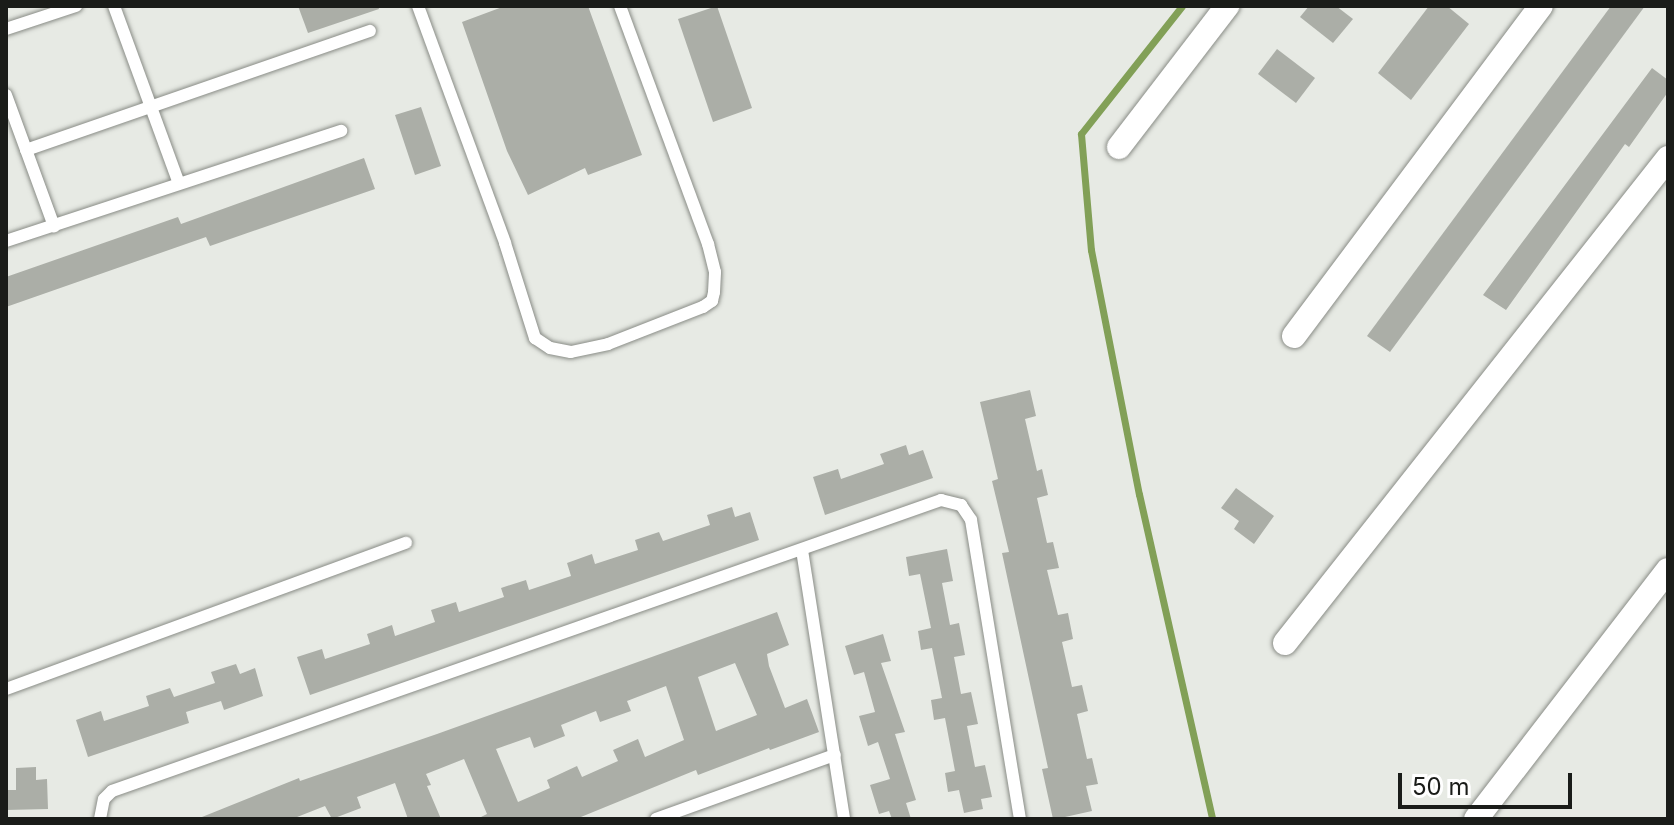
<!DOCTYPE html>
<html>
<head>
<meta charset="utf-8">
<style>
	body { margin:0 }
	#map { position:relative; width:1674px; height:825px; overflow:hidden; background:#e7eae4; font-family:Inter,sans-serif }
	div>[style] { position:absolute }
	.stream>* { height:7px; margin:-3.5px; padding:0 3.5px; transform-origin:3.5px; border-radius:3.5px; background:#82a057 }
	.building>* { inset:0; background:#abaea7 }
	.roads { filter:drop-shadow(0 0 2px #898c86) drop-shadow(0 0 2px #898c86) }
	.lane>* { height:12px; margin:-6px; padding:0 6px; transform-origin:6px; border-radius:6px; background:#fff }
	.street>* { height:24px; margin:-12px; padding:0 12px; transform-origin:12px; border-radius:12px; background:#fff }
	span { translate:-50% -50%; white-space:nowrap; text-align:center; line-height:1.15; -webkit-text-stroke:8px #fff; paint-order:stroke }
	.frame { position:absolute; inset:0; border:8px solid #1a1c19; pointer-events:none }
	.scale { position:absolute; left:1398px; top:773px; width:174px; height:36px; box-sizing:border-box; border:4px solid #1a1c19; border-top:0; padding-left:10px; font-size:24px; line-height:28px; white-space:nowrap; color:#1a1c19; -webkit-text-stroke:6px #fff; paint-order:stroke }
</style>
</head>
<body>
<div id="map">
	<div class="stream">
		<div style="left:1182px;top:6px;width:163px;rotate:128.3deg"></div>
		<div style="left:1081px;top:134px;width:116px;rotate:85.1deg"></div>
		<div style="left:1091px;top:250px;width:249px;rotate:78.9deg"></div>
		<div style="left:1139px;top:494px;width:333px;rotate:77.3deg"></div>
	</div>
	<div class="building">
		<div style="clip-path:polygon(298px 6px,378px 6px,379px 9px,308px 33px)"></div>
		<div style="clip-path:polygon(505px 6px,588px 6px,642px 155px,588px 175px,585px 168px,528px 195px,507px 151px,462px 22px)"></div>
		<div style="clip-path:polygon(717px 6px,752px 108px,713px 122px,678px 19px)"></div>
		<div style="clip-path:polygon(1309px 6px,1336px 6px,1353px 19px,1333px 43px,1300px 17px)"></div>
		<div style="clip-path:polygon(1429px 6px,1447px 6px,1469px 24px,1411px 100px,1378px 73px)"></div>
		<div style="clip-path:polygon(1611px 6px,1645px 6px,1390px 352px,1367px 336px)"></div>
		<div style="clip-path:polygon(1277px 49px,1315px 78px,1296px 103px,1258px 74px)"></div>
		<div style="clip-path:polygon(1652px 68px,1668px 80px,1668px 92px,1629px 147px,1625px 144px,1506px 310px,1483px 295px)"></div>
		<div style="clip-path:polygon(421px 107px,441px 166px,415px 175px,395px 115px)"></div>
		<div style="clip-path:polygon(364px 158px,375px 189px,210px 246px,206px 237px,6px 307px,6px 277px,178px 217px,181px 224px)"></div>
		<div style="clip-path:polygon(1030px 390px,1036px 416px,1025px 419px,1037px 471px,1042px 469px,1048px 495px,1037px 498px,1047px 543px,1053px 542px,1059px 568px,1047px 570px,1058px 615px,1068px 613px,1073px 639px,1062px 642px,1072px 687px,1082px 685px,1088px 711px,1077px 714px,1087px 759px,1092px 758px,1098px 784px,1086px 786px,1092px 811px,1056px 819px,1053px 819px,1042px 769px,1048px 768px,1002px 553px,1009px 552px,992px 481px,998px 479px,980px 402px)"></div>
		<div style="clip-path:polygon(906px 445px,909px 455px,923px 450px,933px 478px,825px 515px,813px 477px,838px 469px,841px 479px,884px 464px,880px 454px)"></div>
		<div style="clip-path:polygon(1236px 488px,1274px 516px,1254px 544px,1234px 529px,1239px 521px,1221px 508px)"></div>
		<div style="clip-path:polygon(732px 507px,735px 517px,750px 512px,759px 540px,310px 695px,297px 657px,322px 649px,325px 659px,370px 644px,367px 634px,392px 625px,395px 636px,435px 622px,431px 610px,456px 602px,459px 612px,504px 597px,501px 588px,526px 580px,529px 590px,571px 576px,567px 563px,592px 554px,595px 564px,638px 550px,635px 540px,659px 532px,663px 541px,710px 525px,707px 515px)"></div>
		<div style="clip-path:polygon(947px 549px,953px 581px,942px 583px,950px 625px,959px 623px,965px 655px,954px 657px,961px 694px,971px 692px,978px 724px,967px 726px,975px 767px,985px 765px,992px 797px,981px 799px,983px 809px,964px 813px,959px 790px,948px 792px,945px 773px,955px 771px,945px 718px,934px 720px,931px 700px,942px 698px,932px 648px,921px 650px,918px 631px,931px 628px,920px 574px,909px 576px,906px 557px)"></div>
		<div style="clip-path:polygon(evenodd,777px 612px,789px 645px,767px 654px,769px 666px,785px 708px,807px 699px,819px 732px,770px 750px,769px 748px,698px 775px,696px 770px,576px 819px,477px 819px,487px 814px,464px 759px,426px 774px,431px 785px,427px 786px,441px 819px,408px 819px,395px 783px,357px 797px,361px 808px,332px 819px,325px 806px,292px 819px,197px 819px,299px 778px,300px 781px,437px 734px,777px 612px,735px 663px,757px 715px,716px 731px,698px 677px,735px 663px,777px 612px,666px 686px,684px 740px,645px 757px,638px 739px,613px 750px,618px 761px,582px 777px,577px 766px,547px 780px,550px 788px,518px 802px,496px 749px,530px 737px,534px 748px,565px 736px,561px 725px,596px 711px,600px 722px,631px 711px,627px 701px,666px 686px)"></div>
		<div style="clip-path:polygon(883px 634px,891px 661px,881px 663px,905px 732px,895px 734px,916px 800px,906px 803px,911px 819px,892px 819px,889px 811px,879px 814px,870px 785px,890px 779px,878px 742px,868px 746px,859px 716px,875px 712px,864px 672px,854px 675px,845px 646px)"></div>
		<div style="clip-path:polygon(236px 664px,240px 674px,255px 668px,263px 696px,224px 710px,221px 701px,186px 712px,189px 723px,88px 757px,76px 720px,101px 711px,104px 721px,149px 706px,146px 696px,170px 688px,174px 697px,215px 683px,211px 672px)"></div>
		<div style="clip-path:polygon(36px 767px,36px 780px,47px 779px,48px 809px,6px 810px,6px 790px,16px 790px,16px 768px)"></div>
	</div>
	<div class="roads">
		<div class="lane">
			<div style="left:114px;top:6px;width:189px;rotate:69.9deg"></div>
			<div style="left:418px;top:6px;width:252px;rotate:69.8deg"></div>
			<div style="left:505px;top:243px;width:100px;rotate:72.5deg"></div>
			<div style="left:535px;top:338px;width:18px;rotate:34deg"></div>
			<div style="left:550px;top:348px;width:21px;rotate:11deg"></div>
			<div style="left:571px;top:352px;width:38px;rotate:-12deg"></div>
			<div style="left:608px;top:344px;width:102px;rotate:-21.3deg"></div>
			<div style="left:703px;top:307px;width:11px;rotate:-34deg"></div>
			<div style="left:712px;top:301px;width:9px;rotate:-77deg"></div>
			<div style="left:714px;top:292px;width:20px;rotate:-87deg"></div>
			<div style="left:715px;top:272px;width:29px;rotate:-104deg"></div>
			<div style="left:708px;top:244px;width:254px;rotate:-110.3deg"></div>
			<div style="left:6px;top:29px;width:74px;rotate:-18.2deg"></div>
			<div style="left:6px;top:95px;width:140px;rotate:69.9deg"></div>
			<div style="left:26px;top:150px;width:364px;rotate:-19.1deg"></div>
			<div style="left:6px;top:241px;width:353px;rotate:-18.2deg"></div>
			<div style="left:802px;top:550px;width:272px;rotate:81.1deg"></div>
			<div style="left:6px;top:689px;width:426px;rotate:-20.1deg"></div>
			<div style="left:100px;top:819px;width:20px;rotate:-79deg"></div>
			<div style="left:104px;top:799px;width:11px;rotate:-45deg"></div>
			<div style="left:112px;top:791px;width:879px;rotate:-19.34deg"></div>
			<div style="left:941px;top:500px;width:21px;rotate:14deg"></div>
			<div style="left:961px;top:505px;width:18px;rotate:56deg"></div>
			<div style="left:971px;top:520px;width:303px;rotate:80.7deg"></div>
			<div style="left:656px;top:819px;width:190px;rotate:-19.7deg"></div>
		</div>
		<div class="street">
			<div style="left:1119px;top:147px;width:178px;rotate:-52.5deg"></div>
			<div style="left:1294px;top:336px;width:412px;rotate:-53.2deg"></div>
			<div style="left:1285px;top:643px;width:618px;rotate:-51.7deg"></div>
			<div style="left:1476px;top:819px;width:314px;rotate:-52.4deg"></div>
		</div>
	</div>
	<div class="frame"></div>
	<div class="scale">50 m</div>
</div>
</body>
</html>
